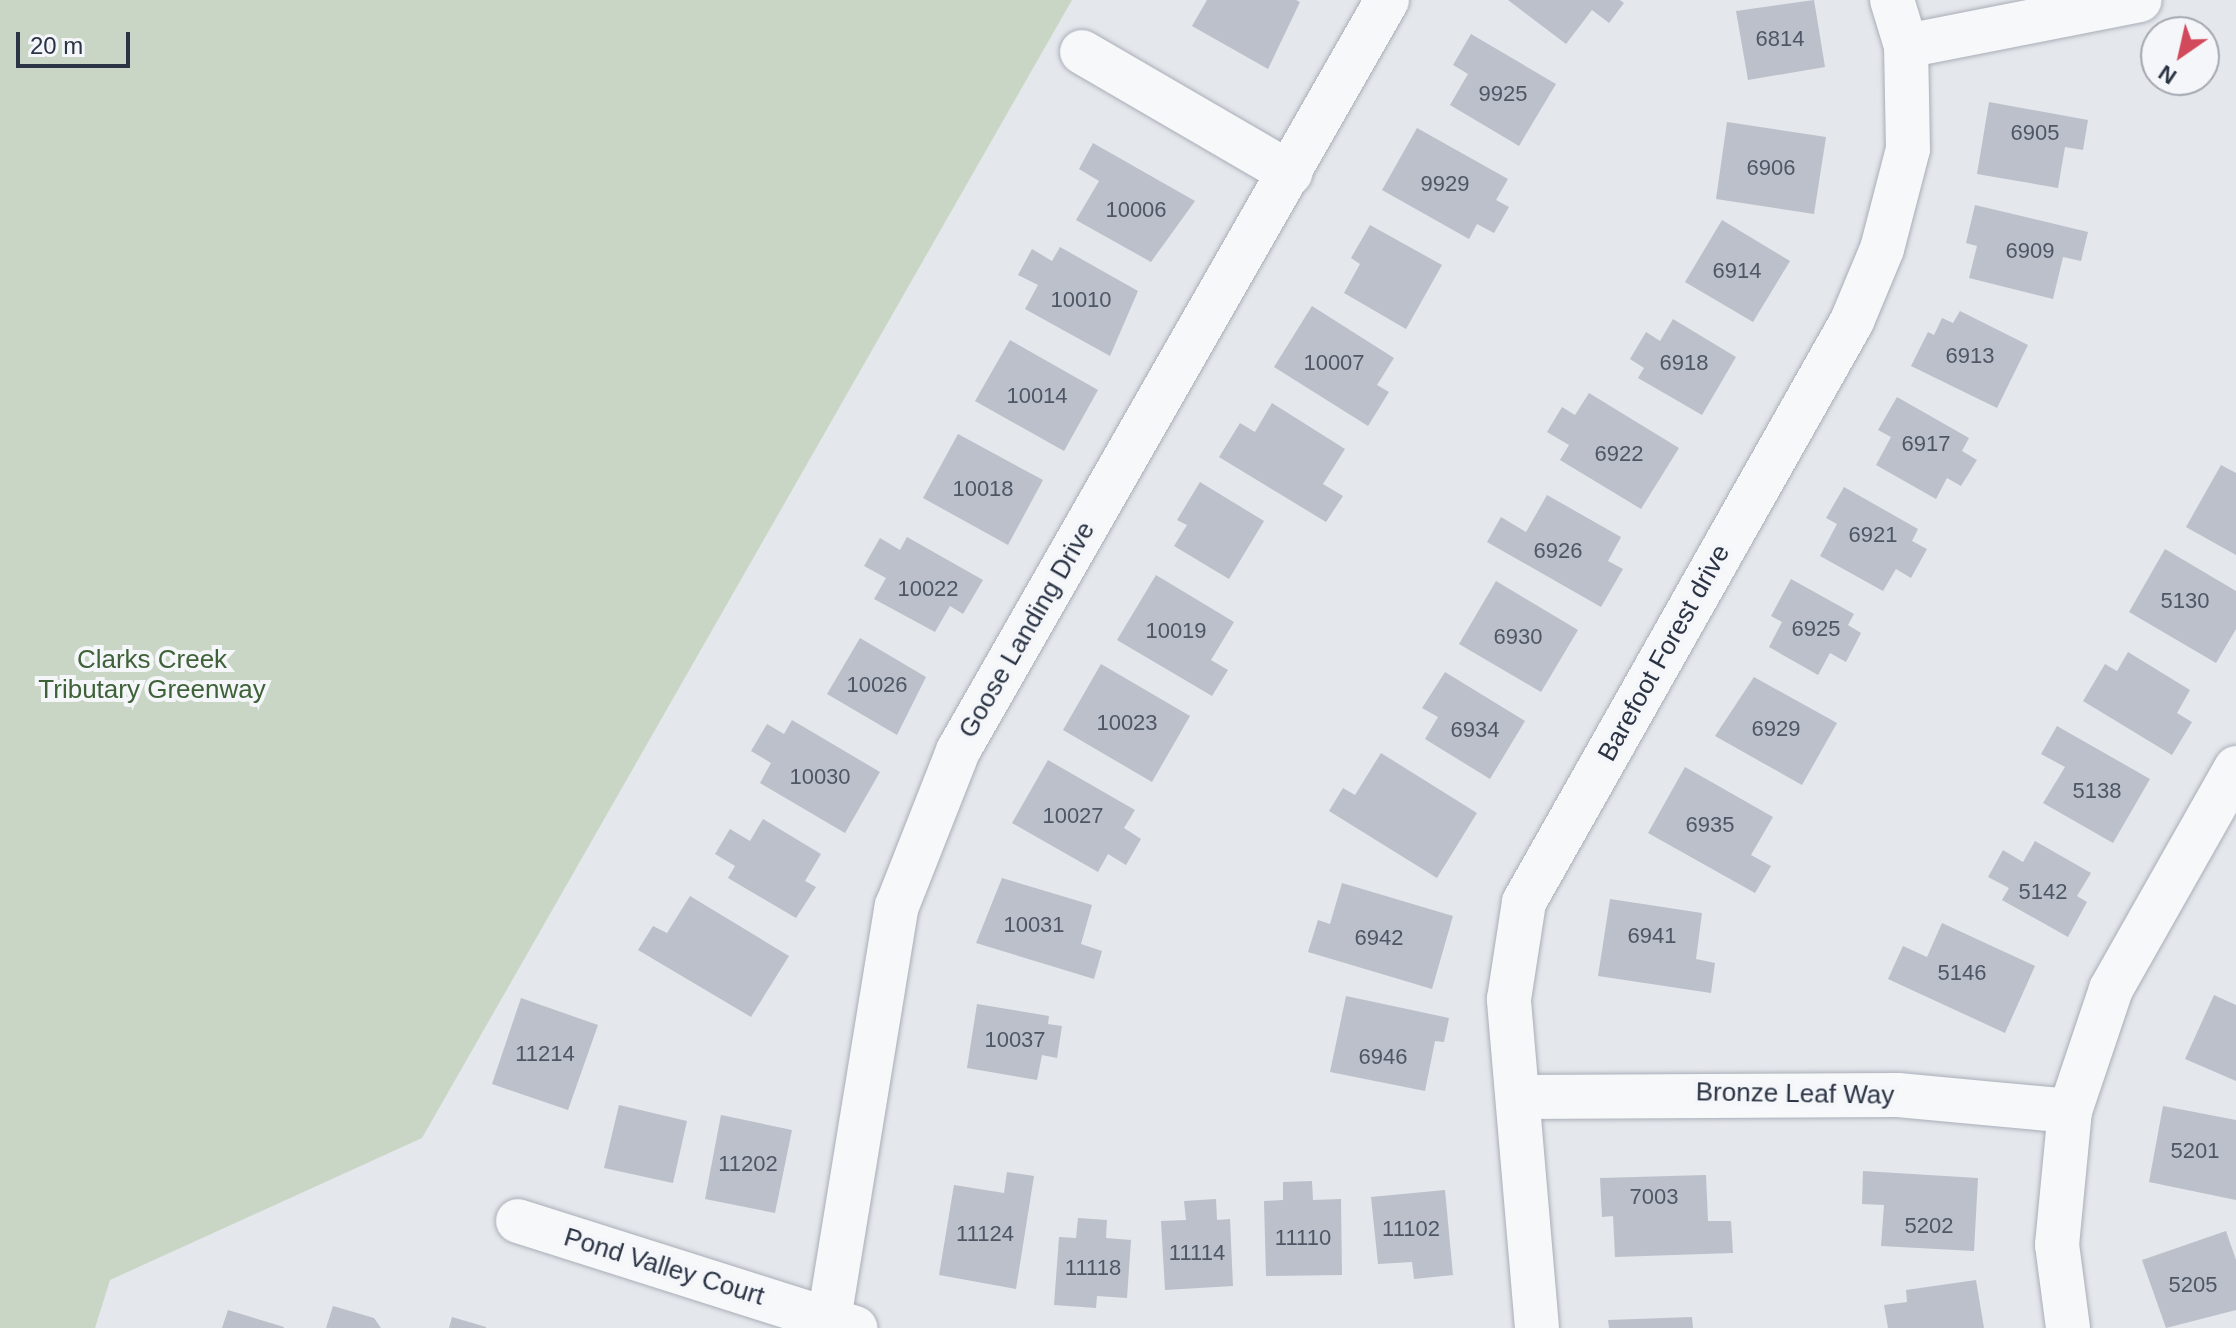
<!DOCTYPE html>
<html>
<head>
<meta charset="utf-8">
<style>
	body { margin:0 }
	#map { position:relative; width:2236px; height:1328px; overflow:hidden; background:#e4e7ec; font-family:Helvetica,sans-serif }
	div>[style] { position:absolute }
	.green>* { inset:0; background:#c9d6c5 }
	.building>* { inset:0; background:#bbc0ca }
	.roads { filter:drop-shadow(0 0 2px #a9aeb7) drop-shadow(0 0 2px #a9aeb7) }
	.minor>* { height:44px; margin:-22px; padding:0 22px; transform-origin:22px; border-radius:22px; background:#f7f8fa }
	span { translate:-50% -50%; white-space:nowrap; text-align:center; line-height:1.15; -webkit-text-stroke:8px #f4f6f9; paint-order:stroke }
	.number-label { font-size:22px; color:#4f5766 }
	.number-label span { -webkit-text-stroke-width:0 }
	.street-label { font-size:26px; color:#2b3445 }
	.park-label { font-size:26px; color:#3f6138 }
	.north { position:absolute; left:2140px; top:16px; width:80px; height:80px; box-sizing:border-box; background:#f4f6f9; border:2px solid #a4a8b1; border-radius:50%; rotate:214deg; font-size:22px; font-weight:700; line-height:32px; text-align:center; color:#2b3445 }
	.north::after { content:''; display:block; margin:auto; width:28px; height:36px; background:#d1495b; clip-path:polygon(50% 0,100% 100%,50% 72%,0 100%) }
	.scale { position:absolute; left:16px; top:32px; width:114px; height:36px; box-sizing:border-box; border:4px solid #2b3445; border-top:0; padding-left:10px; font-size:24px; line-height:28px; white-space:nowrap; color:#2b3445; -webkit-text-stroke:6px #f4f6f9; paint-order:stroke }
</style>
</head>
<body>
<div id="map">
	<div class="green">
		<div style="clip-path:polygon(0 0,1072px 0,422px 1138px,110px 1280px,95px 1328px,0 1328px)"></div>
	</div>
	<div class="building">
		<div style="clip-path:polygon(1207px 0,1296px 0,1300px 2px,1268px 69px,1192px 26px)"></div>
		<div style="clip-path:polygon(1508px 0,1620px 0,1624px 3px,1609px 23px,1592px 10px,1566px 44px)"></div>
		<div style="clip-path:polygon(1814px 0,1825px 67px,1748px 80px,1736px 11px)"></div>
		<div style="clip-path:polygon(1471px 34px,1556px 84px,1519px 146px,1450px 105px,1468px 74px,1453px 65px)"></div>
		<div style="clip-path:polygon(1989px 102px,2088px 120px,2083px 150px,2065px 147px,2058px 188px,1977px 174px)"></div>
		<div style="clip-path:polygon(1727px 122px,1826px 137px,1814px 214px,1716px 199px)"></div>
		<div style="clip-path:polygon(1417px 128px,1508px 179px,1496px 200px,1509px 207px,1494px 233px,1477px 224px,1469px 239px,1382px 190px)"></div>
		<div style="clip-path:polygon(1093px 143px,1195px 201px,1151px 262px,1076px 220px,1099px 181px,1079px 169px)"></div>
		<div style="clip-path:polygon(1975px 205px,2088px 232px,2081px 261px,2063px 257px,2053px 299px,1969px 278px,1977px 246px,1966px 243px)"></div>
		<div style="clip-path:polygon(1722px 220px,1790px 261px,1753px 322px,1685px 282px)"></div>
		<div style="clip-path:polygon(1370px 225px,1442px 265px,1406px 329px,1344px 293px,1360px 264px,1351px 258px)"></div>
		<div style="clip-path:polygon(1060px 247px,1138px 291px,1110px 356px,1025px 309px,1038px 285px,1018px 275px,1032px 249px,1052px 261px)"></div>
		<div style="clip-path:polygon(1312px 306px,1394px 358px,1377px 385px,1389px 392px,1368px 426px,1274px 367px)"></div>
		<div style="clip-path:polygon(1960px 311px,2028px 345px,1997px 408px,1911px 366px,1928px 332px,1934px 335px,1942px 318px,1953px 323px)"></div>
		<div style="clip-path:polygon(1673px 319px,1736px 357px,1702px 415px,1638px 378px,1644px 368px,1630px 359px,1646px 332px,1660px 341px)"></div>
		<div style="clip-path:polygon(1010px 340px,1098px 390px,1064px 451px,975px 401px)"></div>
		<div style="clip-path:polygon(1589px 393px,1679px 448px,1641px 509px,1560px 460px,1569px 445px,1547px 432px,1562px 407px,1575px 415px)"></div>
		<div style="clip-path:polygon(1897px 397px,1969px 438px,1962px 451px,1977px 460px,1961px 486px,1947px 478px,1936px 499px,1876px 465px,1891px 437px,1878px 430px)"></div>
		<div style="clip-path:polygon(1272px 403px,1345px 449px,1323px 484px,1343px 496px,1326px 522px,1219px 457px,1240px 423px,1255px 432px)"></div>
		<div style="clip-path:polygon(958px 434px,1043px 480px,1008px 545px,923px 498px)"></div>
		<div style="clip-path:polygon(2221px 465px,2236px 473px,2236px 555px,2186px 527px)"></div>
		<div style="clip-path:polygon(1200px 482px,1264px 521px,1229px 579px,1174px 546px,1187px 525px,1177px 520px)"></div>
		<div style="clip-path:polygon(1844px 487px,1918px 529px,1912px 541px,1927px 549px,1911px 578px,1896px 569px,1883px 591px,1820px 556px,1837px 524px,1826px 518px)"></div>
		<div style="clip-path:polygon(1547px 495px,1621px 537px,1608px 561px,1623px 569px,1601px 607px,1487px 542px,1501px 517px,1526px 532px)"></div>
		<div style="clip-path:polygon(907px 537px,983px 580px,963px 614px,950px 606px,935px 632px,874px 599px,886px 578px,864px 566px,880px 538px,900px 550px)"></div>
		<div style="clip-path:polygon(2165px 549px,2236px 591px,2236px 629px,2216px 663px,2129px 612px)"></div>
		<div style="clip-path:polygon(1156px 575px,1234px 622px,1211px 660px,1228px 670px,1212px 696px,1117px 640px)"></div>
		<div style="clip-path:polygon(1791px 579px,1854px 614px,1848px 625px,1861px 633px,1846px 662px,1830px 653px,1818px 675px,1769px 647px,1782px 622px,1771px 616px)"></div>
		<div style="clip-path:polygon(1496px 581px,1578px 630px,1541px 692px,1459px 644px)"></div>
		<div style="clip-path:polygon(860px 638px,926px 677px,897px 735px,827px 694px)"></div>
		<div style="clip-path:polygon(2128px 652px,2190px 690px,2177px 713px,2192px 722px,2172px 755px,2083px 701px,2105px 664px,2117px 671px)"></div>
		<div style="clip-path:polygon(1101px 664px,1190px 716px,1152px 782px,1063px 730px)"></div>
		<div style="clip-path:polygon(1445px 672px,1525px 721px,1490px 779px,1425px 739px,1438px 717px,1422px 708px)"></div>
		<div style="clip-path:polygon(1754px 677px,1837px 723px,1802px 785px,1715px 736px)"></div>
		<div style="clip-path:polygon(792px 720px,880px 772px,845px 833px,760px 783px,771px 763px,751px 751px,767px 724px,784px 734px)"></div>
		<div style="clip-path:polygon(2057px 726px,2150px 779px,2113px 843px,2043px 803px,2065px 767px,2041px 754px)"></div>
		<div style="clip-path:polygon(1381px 753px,1477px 813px,1437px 878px,1329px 811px,1343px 788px,1355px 795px)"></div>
		<div style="clip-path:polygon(1048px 760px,1135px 810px,1124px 828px,1141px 839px,1126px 865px,1108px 854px,1098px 872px,1012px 823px)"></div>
		<div style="clip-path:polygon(1685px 767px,1773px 817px,1751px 855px,1771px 866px,1755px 893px,1648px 833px)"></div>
		<div style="clip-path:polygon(763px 819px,821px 854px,805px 881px,816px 887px,796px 918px,728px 878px,735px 866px,715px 854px,730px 829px,750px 841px)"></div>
		<div style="clip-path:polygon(2035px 841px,2091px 873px,2077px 896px,2087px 902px,2068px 937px,2002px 900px,2009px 888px,1988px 877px,2003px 850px,2023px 862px)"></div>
		<div style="clip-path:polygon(1002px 878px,1092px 905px,1081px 944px,1102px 951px,1094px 979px,976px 943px)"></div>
		<div style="clip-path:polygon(1342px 883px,1453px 916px,1432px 989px,1308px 952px,1318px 920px,1330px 924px)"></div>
		<div style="clip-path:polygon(690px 896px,789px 956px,751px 1017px,638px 950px,653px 926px,667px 933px)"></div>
		<div style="clip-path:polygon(1610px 899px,1702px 913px,1696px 959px,1715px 963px,1711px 993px,1598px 976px)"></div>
		<div style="clip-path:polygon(1942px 923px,2035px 966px,2005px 1033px,1888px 979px,1903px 946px,1927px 957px)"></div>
		<div style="clip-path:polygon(2214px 995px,2236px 1005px,2236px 1081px,2185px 1059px)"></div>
		<div style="clip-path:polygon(1346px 996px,1449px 1018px,1444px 1042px,1435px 1041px,1425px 1091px,1330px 1072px)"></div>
		<div style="clip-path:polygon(521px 998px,598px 1025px,568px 1110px,492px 1084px)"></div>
		<div style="clip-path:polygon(977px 1004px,1049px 1016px,1048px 1024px,1062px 1026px,1057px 1058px,1042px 1055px,1037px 1080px,967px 1068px)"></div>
		<div style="clip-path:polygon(619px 1105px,687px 1121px,673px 1183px,604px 1168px)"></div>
		<div style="clip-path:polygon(2163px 1106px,2236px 1120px,2236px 1200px,2149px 1182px)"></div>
		<div style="clip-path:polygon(721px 1115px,792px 1130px,775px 1213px,705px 1199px)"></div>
		<div style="clip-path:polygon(1863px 1171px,1978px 1178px,1974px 1251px,1881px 1246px,1884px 1205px,1862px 1204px)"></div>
		<div style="clip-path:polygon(1007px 1172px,1034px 1176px,1016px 1289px,939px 1275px,954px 1185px,1004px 1193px)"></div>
		<div style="clip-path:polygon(1706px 1175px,1708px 1221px,1731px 1221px,1733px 1253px,1615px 1257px,1613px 1216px,1602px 1217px,1600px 1178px)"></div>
		<div style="clip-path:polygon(1312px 1181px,1313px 1200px,1341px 1199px,1342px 1275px,1266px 1276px,1264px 1201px,1283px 1200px,1283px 1182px)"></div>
		<div style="clip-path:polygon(1445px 1190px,1453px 1275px,1414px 1279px,1412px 1262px,1378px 1264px,1371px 1197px)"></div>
		<div style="clip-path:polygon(1216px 1199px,1217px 1220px,1230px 1219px,1233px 1286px,1165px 1290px,1161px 1221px,1186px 1220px,1184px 1201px)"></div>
		<div style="clip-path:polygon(1078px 1218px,1107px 1220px,1106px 1238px,1131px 1240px,1127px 1298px,1097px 1296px,1096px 1308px,1054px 1305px,1059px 1237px,1076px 1238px)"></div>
		<div style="clip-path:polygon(2226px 1231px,2236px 1260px,2236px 1310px,2166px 1328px,2142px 1260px)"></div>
		<div style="clip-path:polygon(1976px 1280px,1984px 1328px,1888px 1328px,1884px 1305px,1907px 1302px,1906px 1290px)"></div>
		<div style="clip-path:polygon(333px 1306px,374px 1318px,381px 1328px,326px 1328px)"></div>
		<div style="clip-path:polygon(228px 1310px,284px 1327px,284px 1328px,222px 1328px)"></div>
		<div style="clip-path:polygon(452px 1317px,486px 1327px,486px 1328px,449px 1328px)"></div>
		<div style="clip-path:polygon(1692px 1317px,1693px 1328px,1609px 1328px,1608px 1320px)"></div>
	</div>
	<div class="roads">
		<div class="minor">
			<div style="left:1906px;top:46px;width:238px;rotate:-11.1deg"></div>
			<div style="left:1082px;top:52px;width:241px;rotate:30.2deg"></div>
			<div style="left:1520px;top:1097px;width:378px;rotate:-0.3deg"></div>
			<div style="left:1898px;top:1095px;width:173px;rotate:5.3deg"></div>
			<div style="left:518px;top:1221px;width:354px;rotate:17.6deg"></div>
			<div style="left:829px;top:1319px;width:419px;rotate:-80.7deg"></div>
			<div style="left:897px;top:906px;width:167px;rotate:-68.5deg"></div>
			<div style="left:958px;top:751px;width:865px;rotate:-60.26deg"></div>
			<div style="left:1537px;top:1328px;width:330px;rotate:-94.9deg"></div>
			<div style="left:1509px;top:999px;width:98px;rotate:-81.2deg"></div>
			<div style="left:1524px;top:902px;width:667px;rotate:-60.55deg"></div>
			<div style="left:1852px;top:321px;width:78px;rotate:-67.4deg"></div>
			<div style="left:1882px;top:249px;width:103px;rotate:-75.4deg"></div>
			<div style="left:1908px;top:149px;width:103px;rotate:-91.1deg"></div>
			<div style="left:1906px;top:46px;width:48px;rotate:-106.9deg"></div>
			<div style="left:2068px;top:1328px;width:84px;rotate:-97.5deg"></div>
			<div style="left:2057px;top:1245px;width:135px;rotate:-84.5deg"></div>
			<div style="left:2070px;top:1111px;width:129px;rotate:-71.4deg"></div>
			<div style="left:2111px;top:989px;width:254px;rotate:-60.5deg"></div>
		</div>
	</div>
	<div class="number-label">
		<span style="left:1780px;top:39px">6814</span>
		<span style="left:1503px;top:94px">9925</span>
		<span style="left:2035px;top:133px">6905</span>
		<span style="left:1771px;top:168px">6906</span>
		<span style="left:1445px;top:184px">9929</span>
		<span style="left:1136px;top:210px">10006</span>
		<span style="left:2030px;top:251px">6909</span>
		<span style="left:1737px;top:271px">6914</span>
		<span style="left:1081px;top:300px">10010</span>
		<span style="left:1970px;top:356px">6913</span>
		<span style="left:1334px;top:363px">10007</span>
		<span style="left:1684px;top:363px">6918</span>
		<span style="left:1037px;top:396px">10014</span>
		<span style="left:1926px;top:444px">6917</span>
		<span style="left:1619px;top:454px">6922</span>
		<span style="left:983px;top:489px">10018</span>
		<span style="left:1873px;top:535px">6921</span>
		<span style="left:1558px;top:551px">6926</span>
		<span style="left:928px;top:589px">10022</span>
		<span style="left:2185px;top:601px">5130</span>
		<span style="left:1816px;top:629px">6925</span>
		<span style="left:1176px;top:631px">10019</span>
		<span style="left:1518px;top:637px">6930</span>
		<span style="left:877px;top:685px">10026</span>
		<span style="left:1127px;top:723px">10023</span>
		<span style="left:1776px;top:729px">6929</span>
		<span style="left:1475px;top:730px">6934</span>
		<span style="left:820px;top:777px">10030</span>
		<span style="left:2097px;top:791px">5138</span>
		<span style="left:1073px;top:816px">10027</span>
		<span style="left:1710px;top:825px">6935</span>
		<span style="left:2043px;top:892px">5142</span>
		<span style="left:1034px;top:925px">10031</span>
		<span style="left:1652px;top:936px">6941</span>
		<span style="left:1379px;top:938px">6942</span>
		<span style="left:1962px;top:973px">5146</span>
		<span style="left:1015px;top:1040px">10037</span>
		<span style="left:545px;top:1054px">11214</span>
		<span style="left:1383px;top:1057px">6946</span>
		<span style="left:2195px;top:1151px">5201</span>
		<span style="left:748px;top:1164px">11202</span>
		<span style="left:1654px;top:1197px">7003</span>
		<span style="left:1929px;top:1226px">5202</span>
		<span style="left:1411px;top:1229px">11102</span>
		<span style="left:985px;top:1234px">11124</span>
		<span style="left:1303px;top:1238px">11110</span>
		<span style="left:1197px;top:1253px">11114</span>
		<span style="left:1093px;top:1268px">11118</span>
		<span style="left:2193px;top:1285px">5205</span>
	</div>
	<div class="street-label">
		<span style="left:1027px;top:630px;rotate:-60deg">Goose Landing Drive</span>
		<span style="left:1664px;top:653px;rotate:-61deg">Barefoot Forest drive</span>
		<span style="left:1795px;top:1094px;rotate:1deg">Bronze Leaf Way</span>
		<span style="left:664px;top:1267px;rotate:17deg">Pond Valley Court</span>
	</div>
	<div class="park-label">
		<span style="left:152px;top:675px">Clarks Creek<br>Tributary Greenway</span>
	</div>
	<div class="north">N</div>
	<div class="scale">20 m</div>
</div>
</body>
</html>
